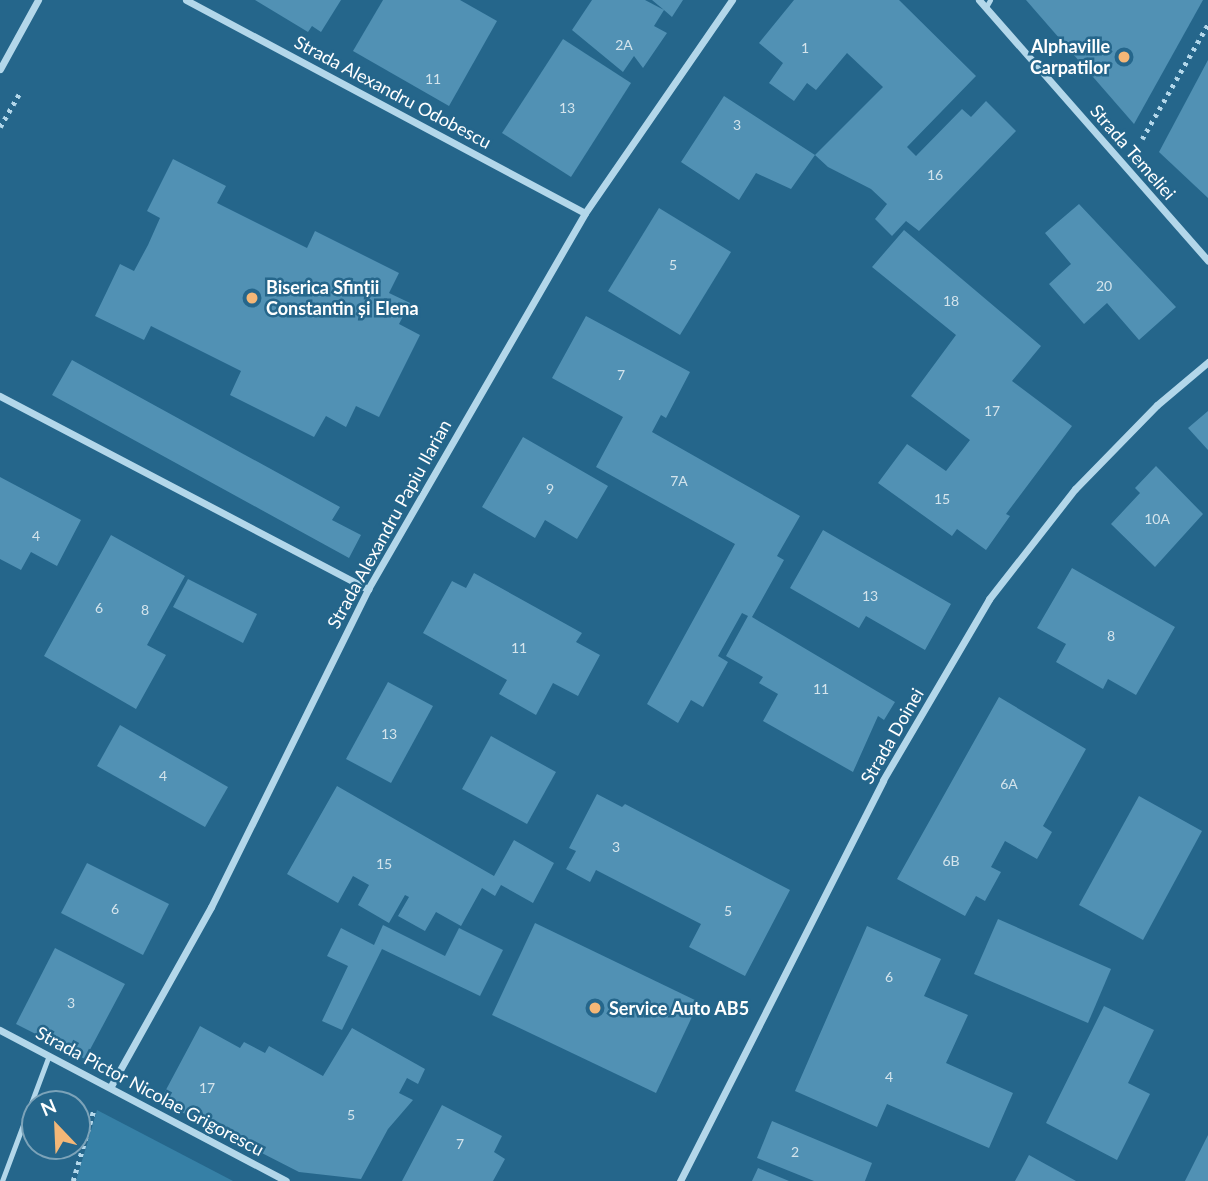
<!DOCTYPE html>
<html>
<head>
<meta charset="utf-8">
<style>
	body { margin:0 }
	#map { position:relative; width:1208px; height:1181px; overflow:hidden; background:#25668b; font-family:Lato,sans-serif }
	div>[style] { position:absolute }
	.green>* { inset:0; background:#3680a6 }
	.building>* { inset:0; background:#5191b4 }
	.path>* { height:4.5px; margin-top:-2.25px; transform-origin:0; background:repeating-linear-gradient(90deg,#b3d7ea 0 3.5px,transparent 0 8.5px) }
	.lane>* { height:5px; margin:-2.5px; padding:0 2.5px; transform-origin:2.5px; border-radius:2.5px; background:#b3d7ea }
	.street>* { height:7px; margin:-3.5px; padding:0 3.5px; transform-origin:3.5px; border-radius:3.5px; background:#b3d7ea }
	.dots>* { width:19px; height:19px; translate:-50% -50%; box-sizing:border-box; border:4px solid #25668b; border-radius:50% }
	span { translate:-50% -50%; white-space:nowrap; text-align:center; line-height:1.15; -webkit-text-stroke:5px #25668b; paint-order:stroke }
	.number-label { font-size:14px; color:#d4e4ec }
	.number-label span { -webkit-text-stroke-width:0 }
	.poi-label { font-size:18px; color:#fff; font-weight:700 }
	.right { translate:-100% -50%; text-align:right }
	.left { translate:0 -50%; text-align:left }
	.street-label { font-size:18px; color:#fff }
	.north { position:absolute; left:21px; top:1090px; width:70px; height:70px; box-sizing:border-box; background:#25668b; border:2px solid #7ca3b9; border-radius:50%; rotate:337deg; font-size:19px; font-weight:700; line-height:28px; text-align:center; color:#fff }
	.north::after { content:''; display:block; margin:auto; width:24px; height:32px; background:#f4b777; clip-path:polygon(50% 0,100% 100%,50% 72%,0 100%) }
</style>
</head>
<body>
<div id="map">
	<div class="green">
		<div style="clip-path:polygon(97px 1110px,233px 1181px,76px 1181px)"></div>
	</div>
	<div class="building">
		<div style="clip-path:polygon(255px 0,341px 0,321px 32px,312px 26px,308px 32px)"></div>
		<div style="clip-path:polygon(383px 0,460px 0,497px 21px,449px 106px,353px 51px)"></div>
		<div style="clip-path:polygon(592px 0,645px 0,664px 10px,652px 0,683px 0,672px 17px,664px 10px,654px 26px,667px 33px,643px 68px,634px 56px,623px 72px,572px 30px)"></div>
		<div style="clip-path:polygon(794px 0,899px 0,976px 76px,907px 147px,916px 156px,962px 109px,971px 117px,986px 101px,1016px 131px,919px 231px,906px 221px,892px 236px,875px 219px,887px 204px,871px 189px,828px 167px,815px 155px,883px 87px,847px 53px,816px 90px,807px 83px,794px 101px,769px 83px,783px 63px,759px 43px)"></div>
		<div style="clip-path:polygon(1026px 0,1203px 0,1134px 124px)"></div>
		<div style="clip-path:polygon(563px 39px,631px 83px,571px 177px,502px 133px)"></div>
		<div style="clip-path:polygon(1208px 60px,1208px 198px,1159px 152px)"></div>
		<div style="clip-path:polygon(724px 96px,815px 155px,791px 189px,756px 173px,739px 200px,681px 162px)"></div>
		<div style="clip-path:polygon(173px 159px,226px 186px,217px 203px,307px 248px,315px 231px,399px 273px,389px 293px,410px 303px,399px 324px,420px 335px,379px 417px,356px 406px,346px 427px,326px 416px,314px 437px,230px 395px,241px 371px,151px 326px,144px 340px,95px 316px,120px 264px,134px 271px,148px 245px,160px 218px,147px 211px)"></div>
		<div style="clip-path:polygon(1079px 204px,1176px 307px,1139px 340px,1107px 303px,1084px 324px,1049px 284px,1071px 264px,1045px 233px)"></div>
		<div style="clip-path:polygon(659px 208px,731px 252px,680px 335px,608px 291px)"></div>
		<div style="clip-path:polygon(904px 230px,1041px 346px,1012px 381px,1072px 426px,1006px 514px,1010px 516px,986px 550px,957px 529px,952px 536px,878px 483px,907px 444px,946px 471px,970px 440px,911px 396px,956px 335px,872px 267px)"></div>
		<div style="clip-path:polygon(586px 316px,690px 372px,666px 418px,661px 415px,652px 432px,800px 516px,777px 556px,784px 560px,752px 617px,895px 702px,884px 720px,878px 716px,853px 772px,763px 721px,778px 694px,759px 683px,763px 677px,726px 656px,748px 616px,742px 613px,718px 656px,728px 662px,703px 707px,691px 700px,678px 723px,647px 704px,735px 544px,596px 467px,623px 417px,552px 378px)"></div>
		<div style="clip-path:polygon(72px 360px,340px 507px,332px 520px,361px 535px,349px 558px,52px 395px)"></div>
		<div style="clip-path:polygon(1208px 411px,1208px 450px,1188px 428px)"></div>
		<div style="clip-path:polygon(523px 437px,608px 486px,577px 539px,545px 520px,535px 538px,482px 507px)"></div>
		<div style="clip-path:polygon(1156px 466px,1203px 514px,1155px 567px,1111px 524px,1140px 493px,1135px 488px)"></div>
		<div style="clip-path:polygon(0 477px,81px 520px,57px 566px,31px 552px,21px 570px,0 559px)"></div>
		<div style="clip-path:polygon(823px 530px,951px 604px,925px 650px,866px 616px,859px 628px,790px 588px)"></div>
		<div style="clip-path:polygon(111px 535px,185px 576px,147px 645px,166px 655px,136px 709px,44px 656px)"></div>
		<div style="clip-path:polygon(1072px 568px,1175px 627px,1136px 695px,1108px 679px,1103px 689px,1056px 662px,1066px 644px,1037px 628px)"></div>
		<div style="clip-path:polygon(474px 573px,582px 633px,576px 642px,600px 655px,578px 696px,553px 683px,536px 715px,499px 694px,507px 680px,423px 633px,452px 581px,466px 588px)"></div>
		<div style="clip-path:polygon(188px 579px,257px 614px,243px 643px,173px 607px)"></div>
		<div style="clip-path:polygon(388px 682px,433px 706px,391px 783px,346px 759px)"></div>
		<div style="clip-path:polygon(999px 697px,1086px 749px,1043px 826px,1052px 832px,1037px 859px,1005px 841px,991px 867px,1001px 872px,985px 901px,976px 896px,965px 916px,897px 879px)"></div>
		<div style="clip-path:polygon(120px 725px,228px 787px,205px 827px,97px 766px)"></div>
		<div style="clip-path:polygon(491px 736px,556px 772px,527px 824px,462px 789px)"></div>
		<div style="clip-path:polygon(337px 786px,494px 876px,514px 840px,554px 863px,533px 903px,501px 885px,495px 896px,482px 888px,461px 926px,436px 912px,425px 931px,398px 916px,409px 897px,405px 895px,389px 923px,358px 905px,369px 885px,353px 876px,338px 903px,287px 874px)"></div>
		<div style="clip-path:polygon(597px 794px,622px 807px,625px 804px,790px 890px,745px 976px,689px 947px,701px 924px,596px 870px,590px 882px,566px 869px,576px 851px,569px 848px)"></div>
		<div style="clip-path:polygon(1139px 796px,1202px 831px,1143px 940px,1079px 905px)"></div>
		<div style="clip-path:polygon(87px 863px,169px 904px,143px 955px,61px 913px)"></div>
		<div style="clip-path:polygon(998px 919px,1111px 969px,1088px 1023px,974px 974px)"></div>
		<div style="clip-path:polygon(535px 923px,699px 1002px,656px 1093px,492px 1015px)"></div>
		<div style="clip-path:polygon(383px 925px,445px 956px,459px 928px,503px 950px,480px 996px,382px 949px,342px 1030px,322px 1021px,348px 966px,327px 956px,341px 928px,374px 945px)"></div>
		<div style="clip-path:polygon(867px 926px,941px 959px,924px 996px,968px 1015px,946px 1063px,1013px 1093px,989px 1148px,887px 1104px,877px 1127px,795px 1091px)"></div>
		<div style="clip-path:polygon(55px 948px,125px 984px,85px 1059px,16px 1024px)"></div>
		<div style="clip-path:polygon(1104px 1006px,1154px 1030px,1128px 1083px,1150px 1094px,1117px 1160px,1046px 1123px)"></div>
		<div style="clip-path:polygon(200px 1026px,240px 1048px,244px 1042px,265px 1053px,269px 1046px,323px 1076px,352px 1028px,425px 1069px,418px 1084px,407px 1078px,399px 1093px,413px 1100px,388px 1129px,361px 1179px,299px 1172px,160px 1101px)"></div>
		<div style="clip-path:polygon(442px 1105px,502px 1136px,494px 1152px,505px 1159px,493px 1181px,402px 1181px)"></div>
		<div style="clip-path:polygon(772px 1121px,872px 1163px,865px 1181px,814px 1181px,757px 1158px)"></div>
		<div style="clip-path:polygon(1208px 1135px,1208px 1181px,1185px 1181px)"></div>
		<div style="clip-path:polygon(1029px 1155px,1076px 1181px,1015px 1181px)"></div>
		<div style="clip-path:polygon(758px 1168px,789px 1181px,752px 1181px)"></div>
	</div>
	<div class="path">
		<div style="left:0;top:127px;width:38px;rotate:-60deg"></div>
		<div style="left:1142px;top:139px;width:133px;rotate:-60.1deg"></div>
		<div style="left:73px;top:1181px;width:72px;rotate:-73.8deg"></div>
	</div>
	<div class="lane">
		<div style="left:986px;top:7px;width:8px;rotate:-60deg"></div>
		<div style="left:2px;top:1181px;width:134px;rotate:-69.5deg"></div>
	</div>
	<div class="street">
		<div style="left:186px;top:0;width:452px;rotate:28.1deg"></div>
		<div style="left:979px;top:0;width:347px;rotate:48.7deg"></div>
		<div style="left:0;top:69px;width:79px;rotate:-61.2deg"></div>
		<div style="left:0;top:396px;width:416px;rotate:27.7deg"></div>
		<div style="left:0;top:1030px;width:323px;rotate:27.8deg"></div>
		<div style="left:111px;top:1086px;width:205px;rotate:-60.8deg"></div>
		<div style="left:211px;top:907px;width:355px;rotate:-63.7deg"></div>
		<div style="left:368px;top:589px;width:434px;rotate:-60deg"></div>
		<div style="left:585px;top:213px;width:259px;rotate:-55.4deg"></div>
		<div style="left:680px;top:1181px;width:449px;rotate:-63.1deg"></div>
		<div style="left:883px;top:780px;width:210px;rotate:-59.6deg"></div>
		<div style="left:989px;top:599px;width:140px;rotate:-52deg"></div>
		<div style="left:1075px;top:489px;width:117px;rotate:-45.7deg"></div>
		<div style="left:1157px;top:405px;width:67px;rotate:-40.1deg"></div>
	</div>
	<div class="dots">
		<div style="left:1124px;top:57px;background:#f4b777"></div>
		<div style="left:252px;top:298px;background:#f4b777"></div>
		<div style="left:595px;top:1008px;background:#f4b777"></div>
	</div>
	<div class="number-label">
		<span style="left:624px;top:45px">2A</span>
		<span style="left:805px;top:48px">1</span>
		<span style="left:433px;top:79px">11</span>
		<span style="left:567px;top:108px">13</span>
		<span style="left:737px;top:125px">3</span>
		<span style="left:935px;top:175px">16</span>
		<span style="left:673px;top:265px">5</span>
		<span style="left:1104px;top:286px">20</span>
		<span style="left:951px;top:301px">18</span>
		<span style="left:621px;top:375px">7</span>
		<span style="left:992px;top:411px">17</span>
		<span style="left:679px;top:481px">7A</span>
		<span style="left:550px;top:489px">9</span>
		<span style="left:942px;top:499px">15</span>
		<span style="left:1157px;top:519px">10A</span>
		<span style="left:36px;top:536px">4</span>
		<span style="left:870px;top:596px">13</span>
		<span style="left:99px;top:608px">6</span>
		<span style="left:145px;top:610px">8</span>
		<span style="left:1111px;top:636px">8</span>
		<span style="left:519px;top:648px">11</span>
		<span style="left:821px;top:689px">11</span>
		<span style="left:389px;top:734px">13</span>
		<span style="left:163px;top:776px">4</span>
		<span style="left:1009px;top:784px">6A</span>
		<span style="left:616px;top:847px">3</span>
		<span style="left:951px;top:861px">6B</span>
		<span style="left:384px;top:864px">15</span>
		<span style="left:115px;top:909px">6</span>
		<span style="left:728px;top:911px">5</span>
		<span style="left:889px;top:977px">6</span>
		<span style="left:71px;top:1003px">3</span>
		<span style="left:889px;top:1077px">4</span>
		<span style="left:207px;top:1088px">17</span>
		<span style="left:351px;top:1115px">5</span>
		<span style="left:460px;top:1144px">7</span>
		<span style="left:795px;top:1152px">2</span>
	</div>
	<div class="poi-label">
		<span class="right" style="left:1110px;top:57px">Alphaville<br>Carpatilor</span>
		<span class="left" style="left:266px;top:298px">Biserica Sfinții<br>Constantin și Elena</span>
		<span class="left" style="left:609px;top:1008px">Service Auto AB5</span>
	</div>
	<div class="street-label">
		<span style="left:393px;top:92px;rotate:28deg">Strada Alexandru Odobescu</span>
		<span style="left:1133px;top:152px;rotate:49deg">Strada Temeliei</span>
		<span style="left:389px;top:524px;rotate:-61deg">Strada Alexandru Papiu Ilarian</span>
		<span style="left:892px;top:736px;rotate:-60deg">Strada Doinei</span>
		<span style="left:150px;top:1091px;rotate:28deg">Strada Pictor Nicolae Grigorescu</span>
	</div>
	<div class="north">N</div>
</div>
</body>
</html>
